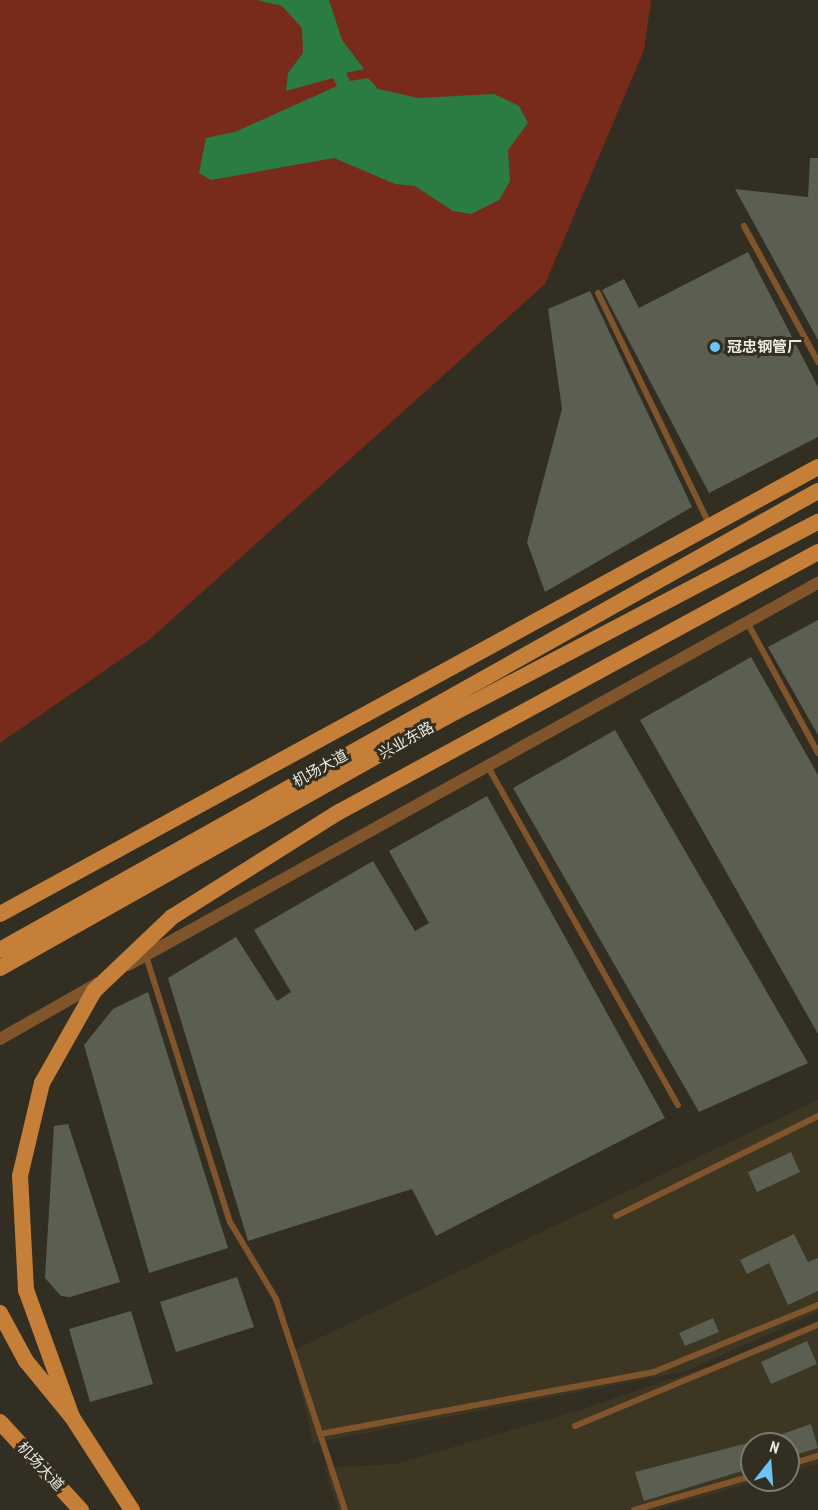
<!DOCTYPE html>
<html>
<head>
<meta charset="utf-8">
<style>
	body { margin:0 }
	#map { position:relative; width:818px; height:1510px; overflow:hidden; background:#322e21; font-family:"PT Sans Narrow","Noto Sans SC",sans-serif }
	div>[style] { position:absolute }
	.built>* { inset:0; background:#3c3623 }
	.green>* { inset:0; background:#792b1b }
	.water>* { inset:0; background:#2b7c43 }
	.building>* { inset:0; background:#5b5f51 }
	.service>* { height:6px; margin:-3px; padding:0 3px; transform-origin:3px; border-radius:3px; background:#81552c }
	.minor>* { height:12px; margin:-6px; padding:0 6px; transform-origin:6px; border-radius:6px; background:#81552c }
	.primary>* { height:16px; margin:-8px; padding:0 8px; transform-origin:8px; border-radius:8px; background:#c67f39 }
	.primary-bridge>* { height:16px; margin:-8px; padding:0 8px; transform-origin:8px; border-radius:8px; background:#c67f39 }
	.dots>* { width:16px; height:16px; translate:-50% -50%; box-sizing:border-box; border:3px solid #322e21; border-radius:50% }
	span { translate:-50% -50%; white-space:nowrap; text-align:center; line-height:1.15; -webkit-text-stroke:6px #322e21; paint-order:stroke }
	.poi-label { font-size:15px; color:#ebe9e1; font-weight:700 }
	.left { translate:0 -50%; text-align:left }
	.street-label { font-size:15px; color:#ebe9e1 }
	.north { position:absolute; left:740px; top:1432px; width:60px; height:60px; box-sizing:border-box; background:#322e21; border:2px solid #7c796e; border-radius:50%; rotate:17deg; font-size:16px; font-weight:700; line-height:24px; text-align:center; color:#ebe9e1 }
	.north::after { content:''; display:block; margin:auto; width:21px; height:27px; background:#6fc2f4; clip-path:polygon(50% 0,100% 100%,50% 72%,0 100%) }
</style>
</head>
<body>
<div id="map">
	<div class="built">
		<div style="clip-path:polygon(818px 1100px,818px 1312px,687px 1371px,313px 1443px,292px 1351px)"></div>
		<div style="clip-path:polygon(818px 1320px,818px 1464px,788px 1472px,788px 1444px,752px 1444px,752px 1480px,761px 1480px,655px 1510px,338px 1510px,325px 1468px,395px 1464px,577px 1411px,718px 1363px)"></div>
	</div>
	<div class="green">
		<div style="clip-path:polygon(0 0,651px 0,644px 50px,545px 284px,149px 640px,0 743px)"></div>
	</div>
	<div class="water">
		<div style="clip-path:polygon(257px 0,329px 0,342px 40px,364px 69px,346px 73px,350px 81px,368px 78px,378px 89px,418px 98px,494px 94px,519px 106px,528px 123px,508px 150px,510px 181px,499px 200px,471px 214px,453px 211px,415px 186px,395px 184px,334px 158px,211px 180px,199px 173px,206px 138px,235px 132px,337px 86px,333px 78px,286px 91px,288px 73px,303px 53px,302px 28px,282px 6px)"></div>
	</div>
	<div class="building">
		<div style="clip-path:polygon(810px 158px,818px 158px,818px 340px,735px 189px,808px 197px)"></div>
		<div style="clip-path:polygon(748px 252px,818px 387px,818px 437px,709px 493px,602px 290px,624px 279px,639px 308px)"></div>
		<div style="clip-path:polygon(590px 291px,692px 507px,545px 592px,527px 542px,562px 409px,548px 309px)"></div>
		<div style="clip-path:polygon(818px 620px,818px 735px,768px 647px)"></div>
		<div style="clip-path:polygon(751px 657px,818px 775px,818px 1034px,640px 720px)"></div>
		<div style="clip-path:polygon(615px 730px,808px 1063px,699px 1112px,513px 788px)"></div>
		<div style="clip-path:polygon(487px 796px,665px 1118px,436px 1236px,412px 1189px,248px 1241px,168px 978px,236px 937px,277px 1001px,291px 992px,254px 930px,373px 861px,415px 931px,429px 923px,389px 851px)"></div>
		<div style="clip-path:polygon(148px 992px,228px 1248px,149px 1273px,84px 1045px,113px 1009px)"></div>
		<div style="clip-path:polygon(68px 1124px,120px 1282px,70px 1297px,61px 1296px,45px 1278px,54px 1126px)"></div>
		<div style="clip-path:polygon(791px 1152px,800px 1172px,757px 1192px,748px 1172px)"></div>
		<div style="clip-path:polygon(794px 1234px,808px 1262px,818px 1258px,818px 1291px,788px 1305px,769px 1263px,747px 1274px,740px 1260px)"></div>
		<div style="clip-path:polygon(237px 1277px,254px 1327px,176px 1352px,160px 1302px)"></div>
		<div style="clip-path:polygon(131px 1311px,153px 1384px,90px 1402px,69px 1329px)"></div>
		<div style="clip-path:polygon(713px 1318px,719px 1332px,685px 1346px,679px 1333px)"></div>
		<div style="clip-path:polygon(807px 1341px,817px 1364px,771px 1384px,761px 1362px)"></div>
		<div style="clip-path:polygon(811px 1424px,818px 1448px,788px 1457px,788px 1444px,753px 1444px)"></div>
		<div style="clip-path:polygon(752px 1442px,752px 1468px,644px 1501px,635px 1472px)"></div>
	</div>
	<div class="service">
		<div style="left:744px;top:226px;width:155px;rotate:61.4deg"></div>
		<div style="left:598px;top:293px;width:256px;rotate:64.3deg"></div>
		<div style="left:747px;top:622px;width:149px;rotate:61.5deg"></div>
		<div style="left:487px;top:765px;width:390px;rotate:60.7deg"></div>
		<div style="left:146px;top:956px;width:279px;rotate:72.5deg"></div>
		<div style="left:230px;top:1222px;width:90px;rotate:59.1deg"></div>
		<div style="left:276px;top:1299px;width:222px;rotate:71.9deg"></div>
		<div style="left:616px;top:1216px;width:225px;rotate:-26.3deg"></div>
		<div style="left:575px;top:1426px;width:263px;rotate:-22.6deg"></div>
		<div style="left:320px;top:1434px;width:340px;rotate:-10.5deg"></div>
		<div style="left:654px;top:1372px;width:177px;rotate:-22.2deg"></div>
		<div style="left:788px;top:1465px;width:31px;rotate:-17deg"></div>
		<div style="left:634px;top:1510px;width:123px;rotate:-16.1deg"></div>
	</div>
	<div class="minor">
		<div style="left:128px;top:965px;width:789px;rotate:-28.97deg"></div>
		<div style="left:0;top:1039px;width:113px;rotate:-29.7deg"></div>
	</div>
	<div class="primary">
		<div style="left:0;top:914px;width:932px;rotate:-28.65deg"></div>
		<div style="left:0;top:950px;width:938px;rotate:-29.3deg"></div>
		<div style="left:0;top:968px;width:512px;rotate:-29.37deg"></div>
		<div style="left:446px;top:717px;width:420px;rotate:-27.7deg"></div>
		<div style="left:0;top:1313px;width:55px;rotate:61.6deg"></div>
		<div style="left:26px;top:1361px;width:72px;rotate:50.6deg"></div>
		<div style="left:72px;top:1417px;width:111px;rotate:57.2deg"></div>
		<div style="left:0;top:1422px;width:120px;rotate:47.4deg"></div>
	</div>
	<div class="primary-bridge">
		<div style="left:72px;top:1417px;width:135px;rotate:-109.9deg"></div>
		<div style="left:26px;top:1290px;width:114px;rotate:-93deg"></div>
		<div style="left:20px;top:1176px;width:96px;rotate:-76.7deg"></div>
		<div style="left:42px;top:1083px;width:106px;rotate:-60.5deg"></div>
		<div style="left:94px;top:991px;width:108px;rotate:-43.5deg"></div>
		<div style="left:172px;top:917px;width:197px;rotate:-32.2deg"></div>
		<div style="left:339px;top:812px;width:545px;rotate:-28.49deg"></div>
	</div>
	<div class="dots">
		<div style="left:715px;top:347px;background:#6fc2f4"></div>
	</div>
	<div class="poi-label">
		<span class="left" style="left:727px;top:347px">冠忠钢管厂</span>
	</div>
	<div class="street-label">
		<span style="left:406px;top:740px;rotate:-29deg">兴业东路</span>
		<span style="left:320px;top:768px;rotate:-29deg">机场大道</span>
		<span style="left:41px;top:1466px;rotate:47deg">机场大道</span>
	</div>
	<div class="north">N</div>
</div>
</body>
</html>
